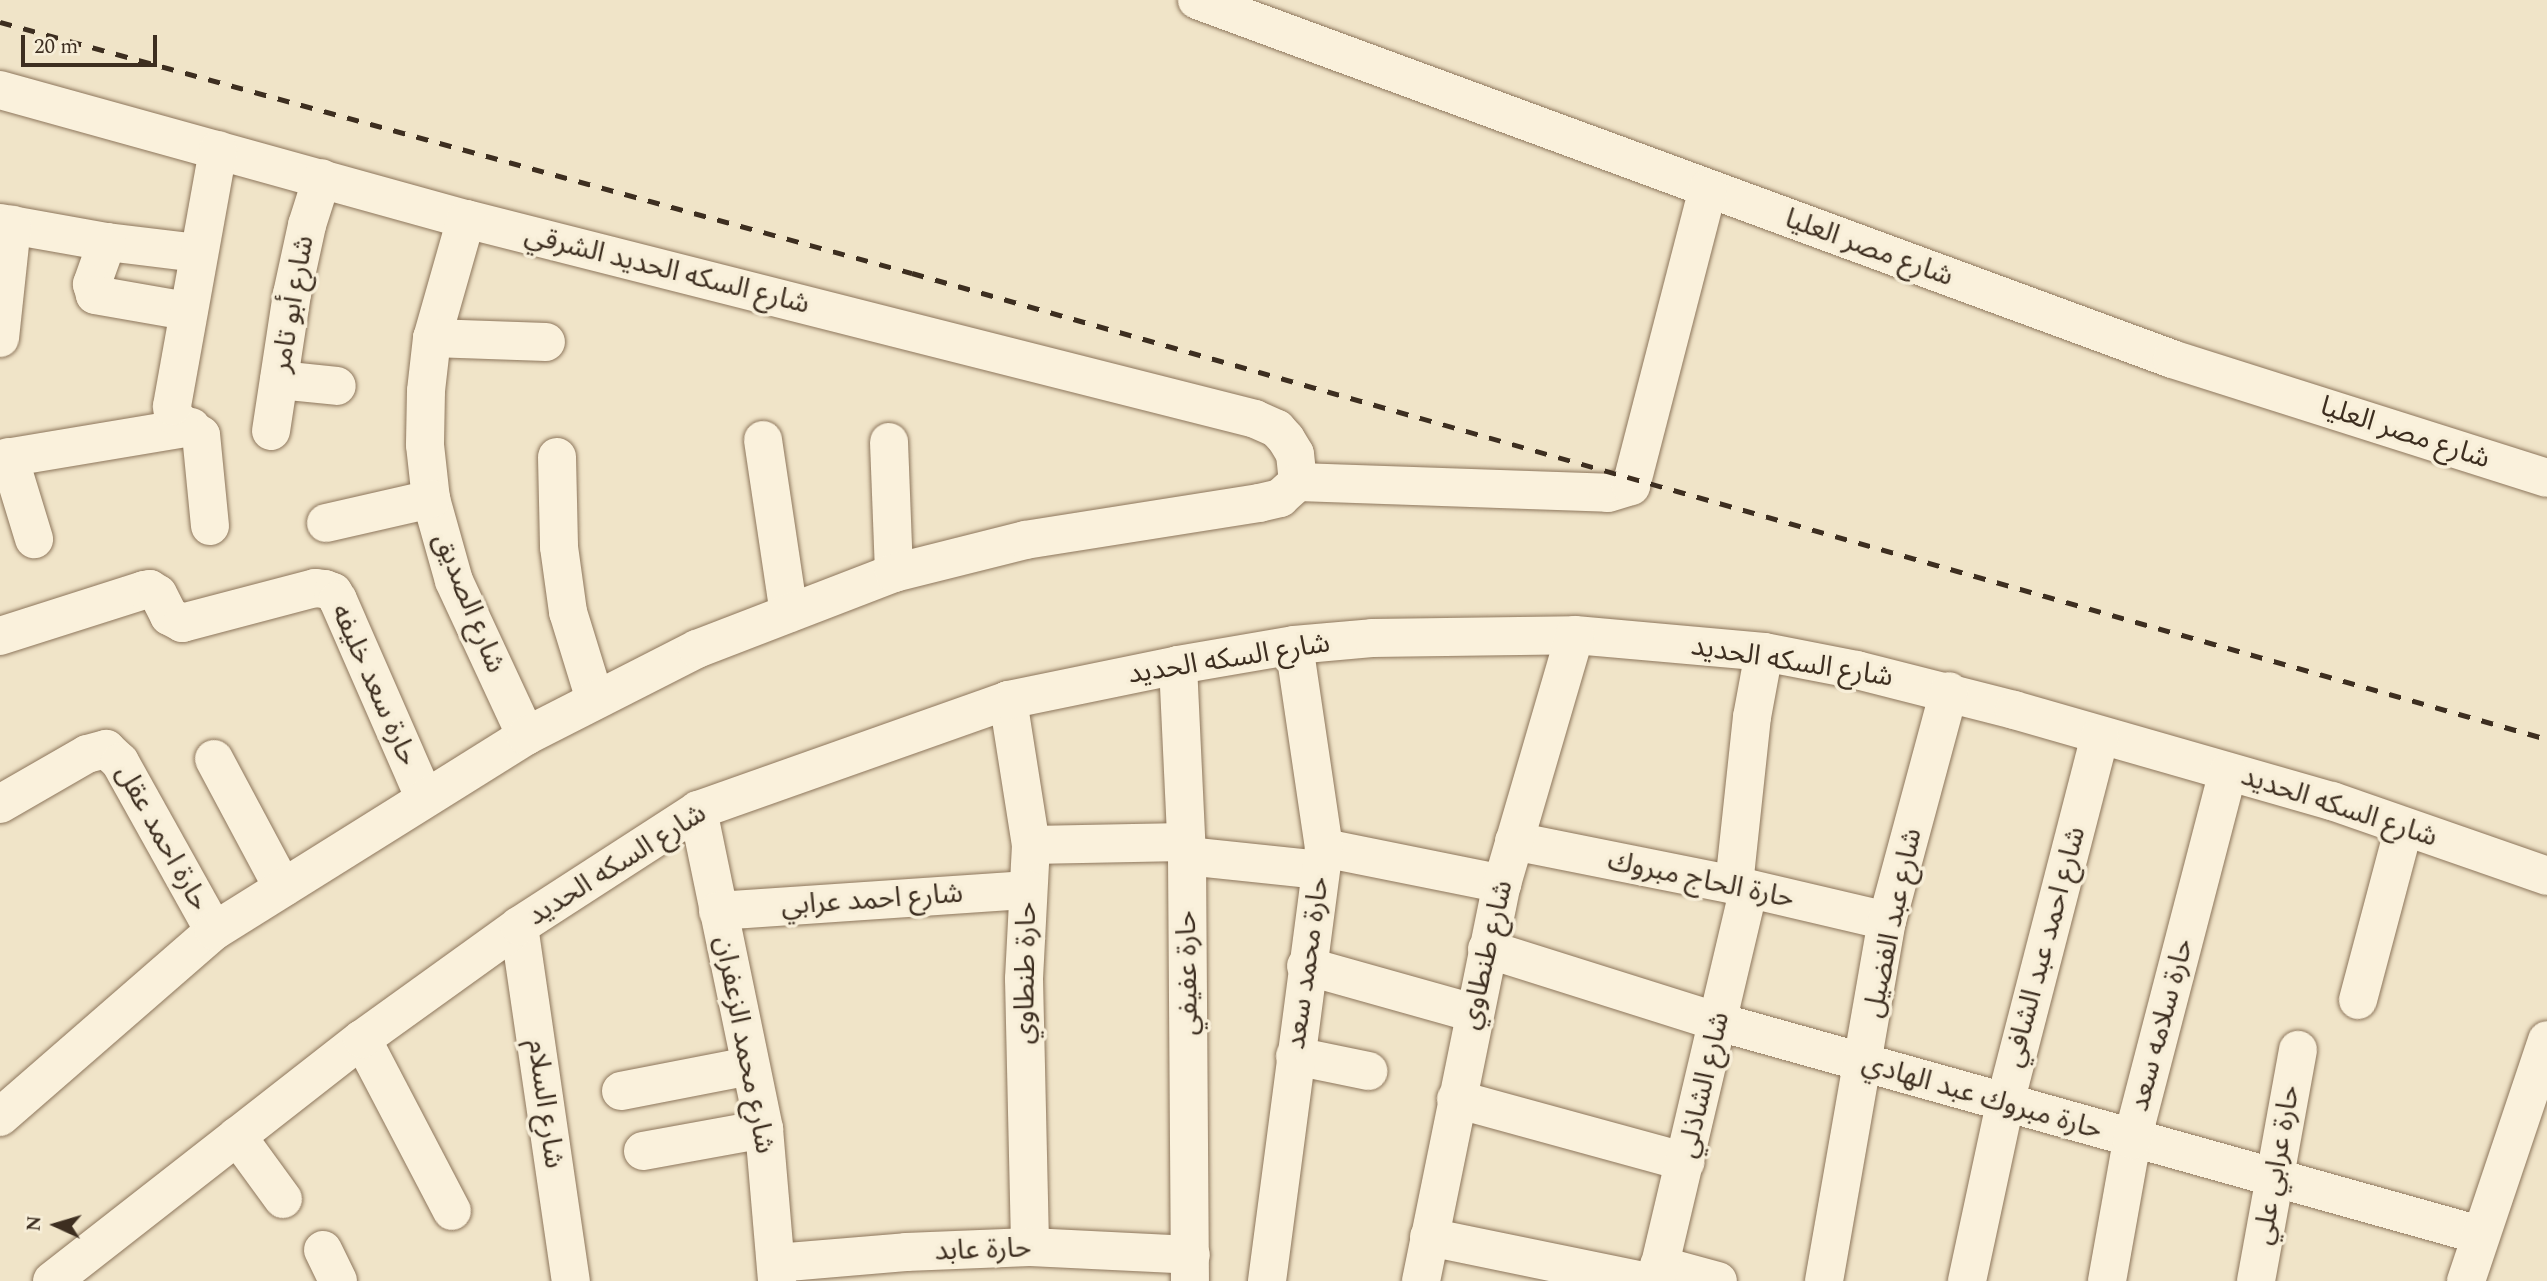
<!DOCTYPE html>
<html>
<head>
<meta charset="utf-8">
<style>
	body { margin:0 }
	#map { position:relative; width:2547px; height:1281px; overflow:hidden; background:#f0e4c8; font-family:Spectral,"Noto Sans Arabic",serif }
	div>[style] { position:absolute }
	.roads { filter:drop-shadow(0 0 2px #8d765c) drop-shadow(0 0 2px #8d765c) }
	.minor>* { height:38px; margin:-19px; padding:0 19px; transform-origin:19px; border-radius:19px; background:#faf1dc }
	.rail>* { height:5px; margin-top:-2.5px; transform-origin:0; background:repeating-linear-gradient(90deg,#3d2e20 0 12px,transparent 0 24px) }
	span { translate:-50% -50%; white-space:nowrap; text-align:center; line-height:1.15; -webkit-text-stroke:7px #f7eed8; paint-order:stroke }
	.street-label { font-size:28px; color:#3d2e20 }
	.north { position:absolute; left:21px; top:1190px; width:70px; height:70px; -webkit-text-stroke:5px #f7eed8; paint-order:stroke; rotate:274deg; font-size:19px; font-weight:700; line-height:28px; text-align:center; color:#3d2e20 }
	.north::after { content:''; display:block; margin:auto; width:24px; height:32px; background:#3d2e20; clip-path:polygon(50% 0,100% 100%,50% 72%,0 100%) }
	.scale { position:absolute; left:21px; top:35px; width:136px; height:32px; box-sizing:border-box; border:4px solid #3d2e20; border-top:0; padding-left:9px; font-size:21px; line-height:24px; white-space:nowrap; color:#3d2e20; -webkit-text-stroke:5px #f7eed8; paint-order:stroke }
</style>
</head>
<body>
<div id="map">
	<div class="roads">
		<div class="minor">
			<div style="left:1197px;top:0;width:1039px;rotate:20.21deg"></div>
			<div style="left:2172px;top:359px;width:393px;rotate:17.6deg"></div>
			<div style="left:0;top:90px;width:484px;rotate:15.5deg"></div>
			<div style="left:466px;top:219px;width:814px;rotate:14.22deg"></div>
			<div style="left:1255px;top:419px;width:24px;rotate:24deg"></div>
			<div style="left:1277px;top:429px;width:13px;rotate:48deg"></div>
			<div style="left:1286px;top:439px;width:17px;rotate:59deg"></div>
			<div style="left:1295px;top:454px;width:28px;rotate:84deg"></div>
			<div style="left:466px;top:219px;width:124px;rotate:105.9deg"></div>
			<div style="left:432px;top:338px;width:53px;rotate:96.5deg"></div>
			<div style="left:426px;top:391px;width:54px;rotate:91.1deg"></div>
			<div style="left:425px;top:445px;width:54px;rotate:83.7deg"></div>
			<div style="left:431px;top:499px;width:85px;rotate:74.3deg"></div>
			<div style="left:454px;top:581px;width:171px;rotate:65.1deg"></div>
			<div style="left:0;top:223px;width:109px;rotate:10.1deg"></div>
			<div style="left:107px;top:242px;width:92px;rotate:6.9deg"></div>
			<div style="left:107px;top:242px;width:45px;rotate:109.7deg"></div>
			<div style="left:92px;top:284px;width:11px;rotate:75deg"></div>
			<div style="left:95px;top:295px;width:93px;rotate:9.9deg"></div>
			<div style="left:0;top:338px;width:114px;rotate:-83.9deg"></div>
			<div style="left:432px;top:338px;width:114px;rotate:2deg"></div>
			<div style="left:279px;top:380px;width:58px;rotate:5.9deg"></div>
			<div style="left:271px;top:431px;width:139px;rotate:-81.3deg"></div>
			<div style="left:292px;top:294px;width:71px;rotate:-77.7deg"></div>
			<div style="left:307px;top:225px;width:49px;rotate:-72.3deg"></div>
			<div style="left:763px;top:440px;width:175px;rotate:81.5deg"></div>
			<div style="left:889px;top:442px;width:131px;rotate:87.8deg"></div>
			<div style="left:9px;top:457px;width:86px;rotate:73deg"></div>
			<div style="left:557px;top:457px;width:90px;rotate:88.7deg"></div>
			<div style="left:559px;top:547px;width:66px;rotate:82.1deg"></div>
			<div style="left:568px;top:612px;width:92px;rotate:72.9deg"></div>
			<div style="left:0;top:459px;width:194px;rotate:-9.5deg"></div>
			<div style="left:1298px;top:482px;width:310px;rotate:2deg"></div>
			<div style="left:1608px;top:493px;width:24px;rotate:-17deg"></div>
			<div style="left:1631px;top:486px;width:307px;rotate:-75.5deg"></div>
			<div style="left:326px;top:523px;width:108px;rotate:-12.9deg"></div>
			<div style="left:210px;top:526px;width:91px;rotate:-95.6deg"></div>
			<div style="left:201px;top:435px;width:26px;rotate:-149deg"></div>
			<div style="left:179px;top:422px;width:9px;rotate:-131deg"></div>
			<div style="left:173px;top:415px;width:9px;rotate:-96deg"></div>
			<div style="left:172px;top:406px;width:260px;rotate:-79.8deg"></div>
			<div style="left:0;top:636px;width:151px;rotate:-17.7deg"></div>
			<div style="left:144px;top:590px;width:6px;rotate:-9deg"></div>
			<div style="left:150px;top:589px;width:9px;rotate:32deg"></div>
			<div style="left:158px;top:594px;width:25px;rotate:63deg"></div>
			<div style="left:169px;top:616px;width:15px;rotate:28deg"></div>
			<div style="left:182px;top:623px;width:138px;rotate:-14.7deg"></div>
			<div style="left:315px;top:588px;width:10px;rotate:6deg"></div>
			<div style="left:325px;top:589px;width:9px;rotate:21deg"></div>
			<div style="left:333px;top:592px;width:9px;rotate:58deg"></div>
			<div style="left:338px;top:600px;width:215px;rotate:66.4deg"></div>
			<div style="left:1178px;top:665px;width:191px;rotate:87.3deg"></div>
			<div style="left:1187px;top:856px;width:425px;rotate:89.6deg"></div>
			<div style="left:1008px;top:700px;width:147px;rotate:81deg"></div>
			<div style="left:1031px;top:845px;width:134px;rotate:93deg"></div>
			<div style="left:1024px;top:979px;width:268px;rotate:88.7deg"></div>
			<div style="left:214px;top:759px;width:146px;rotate:61.9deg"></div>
			<div style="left:0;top:804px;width:100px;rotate:-29.9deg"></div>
			<div style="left:87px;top:754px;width:20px;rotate:-15deg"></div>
			<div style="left:106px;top:749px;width:19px;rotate:43deg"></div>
			<div style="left:120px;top:762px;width:193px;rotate:60.9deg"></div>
			<div style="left:698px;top:810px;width:326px;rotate:78.3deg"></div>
			<div style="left:764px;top:1129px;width:153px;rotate:85.1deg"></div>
			<div style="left:1514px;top:841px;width:224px;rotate:11.3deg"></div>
			<div style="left:1734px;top:885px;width:157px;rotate:13.2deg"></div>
			<div style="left:1031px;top:845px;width:154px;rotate:-1.1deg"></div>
			<div style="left:1324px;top:848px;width:182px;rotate:11.4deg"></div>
			<div style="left:1187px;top:856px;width:134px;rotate:6deg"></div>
			<div style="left:1734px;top:885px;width:169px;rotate:-83.9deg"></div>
			<div style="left:1752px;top:717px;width:66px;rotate:-79.5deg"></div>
			<div style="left:718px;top:911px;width:310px;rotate:-3.9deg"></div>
			<div style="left:519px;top:926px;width:359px;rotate:81.7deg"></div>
			<div style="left:1487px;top:949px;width:243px;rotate:17.5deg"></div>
			<div style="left:1719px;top:1022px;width:790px;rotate:15.64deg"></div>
			<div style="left:1306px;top:966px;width:173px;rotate:15.7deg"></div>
			<div style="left:2358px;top:1000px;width:179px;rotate:-75.1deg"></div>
			<div style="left:362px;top:1039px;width:194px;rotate:62.4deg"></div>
			<div style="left:1295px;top:1056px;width:75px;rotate:11.6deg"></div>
			<div style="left:621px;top:1091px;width:131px;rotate:-11deg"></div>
			<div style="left:1456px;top:1099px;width:238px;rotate:15.3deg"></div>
			<div style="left:0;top:1117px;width:284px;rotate:-41deg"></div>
			<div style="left:214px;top:931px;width:368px;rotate:-32deg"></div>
			<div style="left:526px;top:736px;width:192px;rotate:-27deg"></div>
			<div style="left:697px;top:649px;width:211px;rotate:-21.1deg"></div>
			<div style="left:894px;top:573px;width:135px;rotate:-14.1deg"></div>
			<div style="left:1025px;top:540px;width:237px;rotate:-9deg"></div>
			<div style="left:1259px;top:503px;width:22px;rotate:-13deg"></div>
			<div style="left:1280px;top:498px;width:24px;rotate:-42deg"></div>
			<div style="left:237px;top:1136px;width:78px;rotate:53.9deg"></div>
			<div style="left:643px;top:1151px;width:123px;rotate:-10.3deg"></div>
			<div style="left:1429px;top:1237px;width:218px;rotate:11.6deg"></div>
			<div style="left:323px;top:1250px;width:34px;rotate:64deg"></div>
			<div style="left:776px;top:1263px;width:130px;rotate:-4.8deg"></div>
			<div style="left:906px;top:1252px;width:124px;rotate:-2.3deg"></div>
			<div style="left:1030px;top:1247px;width:161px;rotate:2.8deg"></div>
			<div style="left:1659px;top:1265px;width:61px;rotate:15.2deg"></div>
			<div style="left:52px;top:1281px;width:393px;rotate:-38deg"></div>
			<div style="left:362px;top:1039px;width:193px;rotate:-35.7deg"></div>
			<div style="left:519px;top:926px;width:213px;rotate:-32.9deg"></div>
			<div style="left:698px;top:810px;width:329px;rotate:-19.5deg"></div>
			<div style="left:1008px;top:700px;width:174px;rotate:-11.6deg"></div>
			<div style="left:1178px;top:665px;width:118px;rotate:-9.8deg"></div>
			<div style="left:1294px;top:645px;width:78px;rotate:-5.1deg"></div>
			<div style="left:1372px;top:638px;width:203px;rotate:-0.8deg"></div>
			<div style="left:1575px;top:635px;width:190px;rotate:5.1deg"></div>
			<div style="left:1764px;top:652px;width:95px;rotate:11deg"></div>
			<div style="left:1857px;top:670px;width:162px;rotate:14.3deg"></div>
			<div style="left:2014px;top:710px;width:331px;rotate:16deg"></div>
			<div style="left:2332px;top:801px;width:228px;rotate:19.2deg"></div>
			<div style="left:1267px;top:1281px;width:437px;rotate:-82.5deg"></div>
			<div style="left:1324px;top:848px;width:205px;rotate:-98.4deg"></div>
			<div style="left:1421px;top:1281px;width:405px;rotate:-78.5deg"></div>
			<div style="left:1502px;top:884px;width:259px;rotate:-73.7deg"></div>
			<div style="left:1656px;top:1281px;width:403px;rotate:-76.7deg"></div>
			<div style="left:1824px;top:1281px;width:365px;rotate:-80.1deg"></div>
			<div style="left:1887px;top:921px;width:238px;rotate:-74.9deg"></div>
			<div style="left:1967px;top:1281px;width:182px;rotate:-77.9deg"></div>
			<div style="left:2005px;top:1103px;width:379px;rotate:-75.5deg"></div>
			<div style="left:2107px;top:1281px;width:143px;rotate:-79.9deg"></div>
			<div style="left:2132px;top:1140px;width:380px;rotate:-75.4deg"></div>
			<div style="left:2256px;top:1281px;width:235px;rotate:-79.7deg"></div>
			<div style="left:2466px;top:1281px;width:254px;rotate:-71.4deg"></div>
		</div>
	</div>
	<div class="rail">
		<div style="left:0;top:22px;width:946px;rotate:15.39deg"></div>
		<div style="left:912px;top:273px;width:1700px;rotate:15.91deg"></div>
	</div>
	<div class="street-label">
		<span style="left:1869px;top:248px;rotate:20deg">شارع مصر العليا</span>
		<span style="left:667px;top:270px;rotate:14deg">شارع السكه الحديد الشرقي</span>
		<span style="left:293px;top:304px;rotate:-80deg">شارع أبو تامر</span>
		<span style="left:2405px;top:433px;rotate:18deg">شارع مصر العليا</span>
		<span style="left:469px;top:603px;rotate:68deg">شارع الصديق</span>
		<span style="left:1229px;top:659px;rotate:-9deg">شارع السكه الحديد</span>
		<span style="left:1792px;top:662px;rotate:9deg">شارع السكه الحديد</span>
		<span style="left:374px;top:685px;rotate:66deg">حارة سعد خليفه</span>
		<span style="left:2339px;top:807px;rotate:18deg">شارع السكه الحديد</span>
		<span style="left:162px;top:838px;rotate:61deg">حارة احمد عقل</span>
		<span style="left:617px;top:865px;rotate:-32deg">شارع السكه الحديد</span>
		<span style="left:1701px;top:880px;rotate:12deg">حارة الحاج مبروك</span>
		<span style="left:872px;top:900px;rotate:-4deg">شارع احمد عرابي</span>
		<span style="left:1893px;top:923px;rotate:-78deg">شارع عبد الفضيل</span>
		<span style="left:2045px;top:947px;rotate:-75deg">شارع احمد عبد الشافي</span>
		<span style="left:1487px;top:955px;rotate:-77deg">شارع طنطاوي</span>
		<span style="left:1308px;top:963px;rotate:-82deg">حارة محمد سعد</span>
		<span style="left:1026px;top:973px;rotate:-89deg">حارة طنطاوي</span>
		<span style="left:1188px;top:973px;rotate:-91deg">حارة عفيفي</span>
		<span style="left:2162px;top:1025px;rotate:-75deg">حارة سلامه سعد</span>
		<span style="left:744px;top:1045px;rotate:79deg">شارع محمد الزعفران</span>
		<span style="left:1704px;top:1085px;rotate:-77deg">شارع الشاذلي</span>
		<span style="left:1982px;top:1097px;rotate:16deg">حارة مبروك عبد الهادي</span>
		<span style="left:545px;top:1104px;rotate:82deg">شارع السلام</span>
		<span style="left:2277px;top:1165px;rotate:-80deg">حارة عرابي علي</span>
		<span style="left:983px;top:1250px;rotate:-2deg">حارة عابد</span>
	</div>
	<div class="north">N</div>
	<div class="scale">20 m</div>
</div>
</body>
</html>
